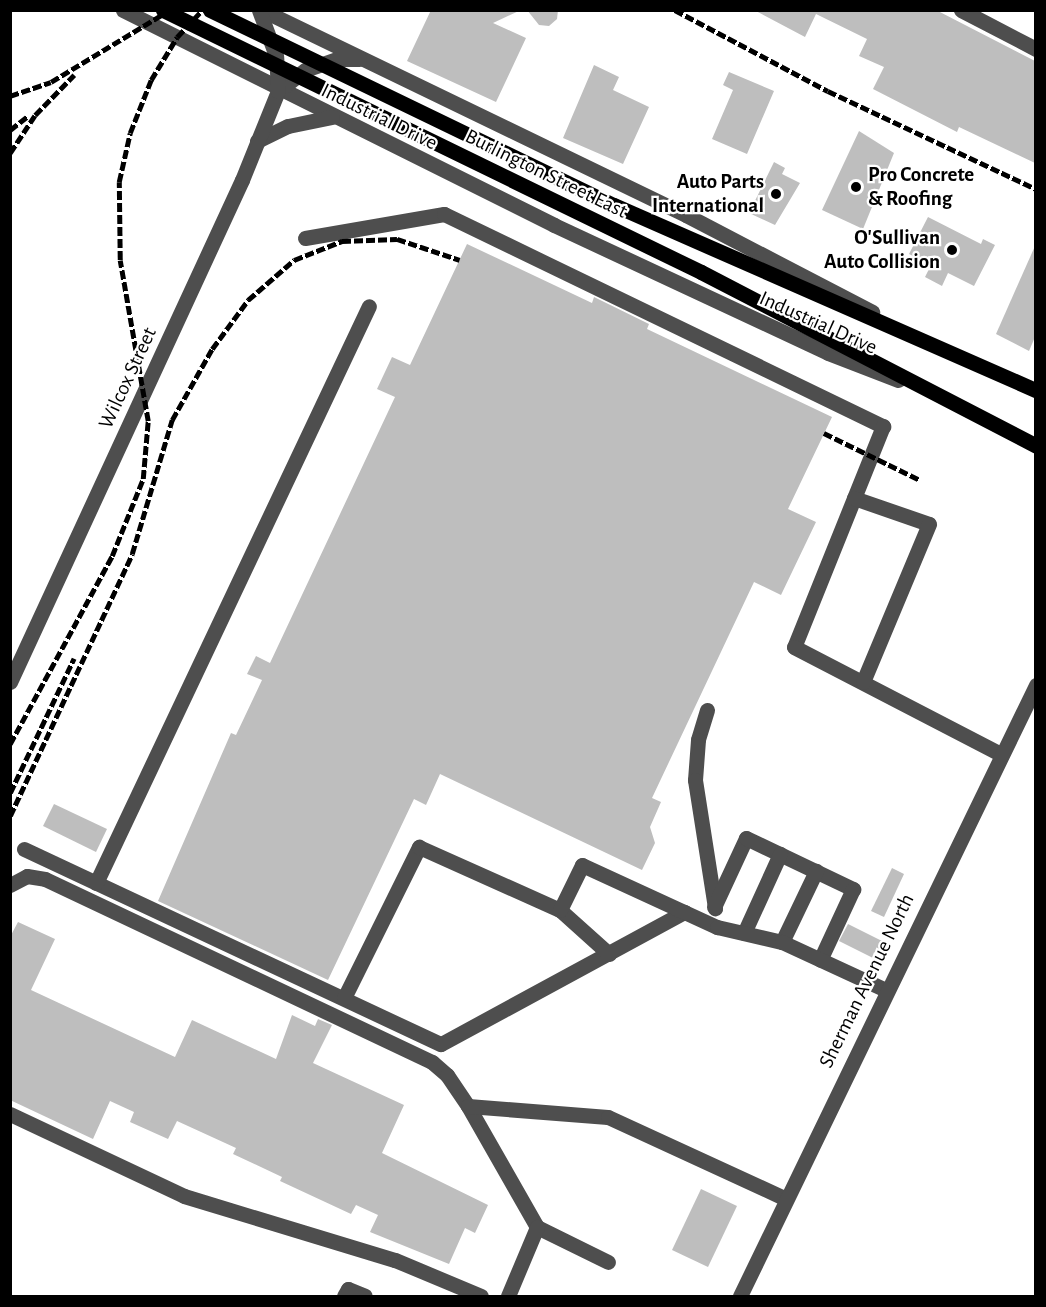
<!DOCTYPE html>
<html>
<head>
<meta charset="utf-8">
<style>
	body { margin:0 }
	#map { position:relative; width:1046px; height:1307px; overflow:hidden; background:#fff; font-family:"Alegreya Sans",sans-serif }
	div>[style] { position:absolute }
	.building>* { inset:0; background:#bebebe }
	.minor>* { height:15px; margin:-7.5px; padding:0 7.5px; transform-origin:7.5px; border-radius:7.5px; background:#4e4e4e }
	.major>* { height:15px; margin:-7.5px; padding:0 7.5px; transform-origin:7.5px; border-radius:7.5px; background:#000 }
	.rail>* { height:4.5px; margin-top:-2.25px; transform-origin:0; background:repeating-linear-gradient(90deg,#000 0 9px,transparent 0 12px) }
	.dots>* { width:16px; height:16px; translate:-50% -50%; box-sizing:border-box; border:3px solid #fff; border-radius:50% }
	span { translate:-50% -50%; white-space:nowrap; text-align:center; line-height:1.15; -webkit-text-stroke:4.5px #fff; paint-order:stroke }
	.street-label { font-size:21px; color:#000 }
	.poi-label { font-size:21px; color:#000; font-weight:700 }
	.left { translate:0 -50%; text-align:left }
	.right { translate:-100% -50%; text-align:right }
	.frame { position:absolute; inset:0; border:12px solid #000; pointer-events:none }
</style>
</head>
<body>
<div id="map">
	<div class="building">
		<div style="clip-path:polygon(431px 10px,521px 10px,493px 23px,526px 38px,496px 102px,407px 61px)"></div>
		<div style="clip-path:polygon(527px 10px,558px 10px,557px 19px,549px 26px,539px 25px)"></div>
		<div style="clip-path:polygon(754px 10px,936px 10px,1035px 61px,1035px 163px,959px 127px,957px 132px,873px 89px,884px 67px,859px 56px,867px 39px,816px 14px,805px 37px)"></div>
		<div style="clip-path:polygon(594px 65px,619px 77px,613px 90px,649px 107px,623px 164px,563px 138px)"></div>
		<div style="clip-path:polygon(729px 72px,774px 91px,747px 154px,712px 139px,733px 90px,723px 85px)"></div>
		<div style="clip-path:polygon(859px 131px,894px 153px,863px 229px,822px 210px)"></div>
		<div style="clip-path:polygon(774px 162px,785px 168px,782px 174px,800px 183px,775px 225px,749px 213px)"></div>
		<div style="clip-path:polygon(928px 217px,981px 244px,983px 239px,995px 245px,974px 286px,948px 273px,942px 286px,925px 277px,931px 265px,909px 254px)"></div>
		<div style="clip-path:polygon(467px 244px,592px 303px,594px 297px,649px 324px,647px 329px,832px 417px,788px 509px,816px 522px,781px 595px,754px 582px,652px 798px,661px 802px,650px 827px,655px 843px,642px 870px,440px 774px,426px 805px,414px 799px,328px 980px,158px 901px,231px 733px,236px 735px,262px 680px,247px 674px,256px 656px,270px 663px,395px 397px,377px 389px,392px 357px,410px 365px)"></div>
		<div style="clip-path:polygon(1035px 246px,1035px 337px,1029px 351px,996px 334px)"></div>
		<div style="clip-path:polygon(54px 804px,107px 829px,96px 852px,43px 826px)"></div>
		<div style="clip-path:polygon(892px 868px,904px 874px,884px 917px,871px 911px)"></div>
		<div style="clip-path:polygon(18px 922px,55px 939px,31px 990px,175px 1057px,192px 1020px,276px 1059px,292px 1015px,315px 1026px,318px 1019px,332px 1025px,313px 1063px,404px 1105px,382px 1153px,488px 1205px,475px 1233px,465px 1228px,449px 1264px,370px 1232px,378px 1215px,356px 1205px,351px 1214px,280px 1181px,282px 1177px,233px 1154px,236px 1148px,177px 1121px,168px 1139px,130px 1122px,134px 1112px,110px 1101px,93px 1139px,10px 1100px,10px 937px)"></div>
		<div style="clip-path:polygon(848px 924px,886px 943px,882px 953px,875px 959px,839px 941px)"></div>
		<div style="clip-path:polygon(701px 1189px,737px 1206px,708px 1267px,672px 1250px)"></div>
	</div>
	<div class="minor">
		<div style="left:123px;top:10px;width:482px;rotate:26.5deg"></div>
		<div style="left:554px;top:225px;width:302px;rotate:25deg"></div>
		<div style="left:828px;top:353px;width:75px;rotate:21.1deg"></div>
		<div style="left:262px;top:10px;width:471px;rotate:25.8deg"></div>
		<div style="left:686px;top:215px;width:210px;rotate:27.5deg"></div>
		<div style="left:961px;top:10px;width:85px;rotate:27.5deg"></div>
		<div style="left:278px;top:91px;width:34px;rotate:-38deg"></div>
		<div style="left:305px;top:70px;width:34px;rotate:-19deg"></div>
		<div style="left:337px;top:59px;width:22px"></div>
		<div style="left:257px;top:141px;width:34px;rotate:-26deg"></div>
		<div style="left:288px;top:126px;width:45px;rotate:-11.6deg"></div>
		<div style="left:305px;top:238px;width:141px;rotate:-9.8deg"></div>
		<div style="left:444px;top:214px;width:488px;rotate:25.8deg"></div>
		<div style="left:883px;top:426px;width:238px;rotate:111.9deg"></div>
		<div style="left:794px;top:647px;width:232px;rotate:27.4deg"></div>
		<div style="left:854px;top:498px;width:79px;rotate:19.1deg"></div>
		<div style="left:929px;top:524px;width:171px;rotate:112.7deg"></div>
		<div style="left:10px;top:682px;width:553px;rotate:-65.2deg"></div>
		<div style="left:242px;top:180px;width:96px;rotate:-68deg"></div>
		<div style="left:278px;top:91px;width:35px;rotate:-93deg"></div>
		<div style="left:276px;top:56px;width:49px;rotate:-110.3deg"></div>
		<div style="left:707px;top:710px;width:31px;rotate:107deg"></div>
		<div style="left:698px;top:740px;width:40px;rotate:94.3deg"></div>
		<div style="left:695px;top:780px;width:130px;rotate:81.1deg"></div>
		<div style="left:24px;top:849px;width:460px;rotate:25.1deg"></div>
		<div style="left:441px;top:1044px;width:277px;rotate:-28.5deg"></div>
		<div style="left:96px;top:883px;width:638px;rotate:-64.68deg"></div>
		<div style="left:10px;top:885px;width:19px;rotate:-28deg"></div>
		<div style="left:27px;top:876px;width:18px;rotate:9deg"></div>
		<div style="left:45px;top:879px;width:428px;rotate:25.3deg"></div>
		<div style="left:432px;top:1062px;width:20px;rotate:41deg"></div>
		<div style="left:447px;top:1075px;width:37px;rotate:56deg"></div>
		<div style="left:468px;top:1106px;width:139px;rotate:60.3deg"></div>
		<div style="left:537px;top:1227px;width:79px;rotate:26.2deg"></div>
		<div style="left:714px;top:907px;width:76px;rotate:-65.1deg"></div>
		<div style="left:746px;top:838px;width:119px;rotate:25.5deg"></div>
		<div style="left:853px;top:889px;width:78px;rotate:114.9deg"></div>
		<div style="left:560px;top:910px;width:66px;rotate:41.9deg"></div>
		<div style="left:744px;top:933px;width:87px;rotate:-65.5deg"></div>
		<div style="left:782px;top:942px;width:79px;rotate:-64.4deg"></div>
		<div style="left:344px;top:998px;width:169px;rotate:-63.6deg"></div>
		<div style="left:419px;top:847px;width:154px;rotate:24.1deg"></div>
		<div style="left:560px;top:910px;width:50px;rotate:-63.9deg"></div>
		<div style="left:582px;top:865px;width:149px;rotate:24.7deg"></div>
		<div style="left:717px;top:927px;width:67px;rotate:13deg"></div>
		<div style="left:782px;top:942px;width:115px;rotate:24.8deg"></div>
		<div style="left:468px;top:1106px;width:140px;rotate:4.5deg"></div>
		<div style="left:608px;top:1117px;width:194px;rotate:24.7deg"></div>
		<div style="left:10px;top:1114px;width:192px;rotate:25.2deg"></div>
		<div style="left:184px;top:1196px;width:220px;rotate:16.9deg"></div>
		<div style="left:395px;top:1260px;width:93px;rotate:22.7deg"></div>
		<div style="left:344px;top:1296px;width:8px;rotate:-60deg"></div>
		<div style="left:348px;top:1289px;width:18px;rotate:22deg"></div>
		<div style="left:508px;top:1296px;width:75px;rotate:-67.2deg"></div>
		<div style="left:740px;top:1296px;width:679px;rotate:-64.15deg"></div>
	</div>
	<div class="major">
		<div style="left:163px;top:10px;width:598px;rotate:25.97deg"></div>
		<div style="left:701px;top:272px;width:377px;rotate:27.4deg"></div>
		<div style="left:210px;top:10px;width:449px;rotate:25.8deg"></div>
		<div style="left:614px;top:205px;width:461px;rotate:23.7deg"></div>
	</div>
	<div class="rail">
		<div style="left:675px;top:10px;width:173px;rotate:27.9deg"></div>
		<div style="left:828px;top:91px;width:230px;rotate:25.2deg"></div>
		<div style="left:10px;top:96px;width:43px;rotate:-18.9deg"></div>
		<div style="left:51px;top:82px;width:139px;rotate:-31.2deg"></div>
		<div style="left:10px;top:130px;width:23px;rotate:-38deg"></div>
		<div style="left:10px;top:153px;width:45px;rotate:-56.7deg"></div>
		<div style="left:35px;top:115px;width:56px;rotate:-45.7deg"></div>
		<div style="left:824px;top:433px;width:107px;rotate:26.1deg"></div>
		<div style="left:10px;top:744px;width:214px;rotate:-61.5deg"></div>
		<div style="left:112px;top:556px;width:83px;rotate:-68.1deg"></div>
		<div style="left:143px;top:479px;width:58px;rotate:-85.1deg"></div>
		<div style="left:148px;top:421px;width:163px;rotate:-99.9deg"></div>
		<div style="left:120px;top:260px;width:78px;rotate:-90.7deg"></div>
		<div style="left:119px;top:182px;width:50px;rotate:-77.3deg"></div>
		<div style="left:130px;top:133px;width:57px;rotate:-68.4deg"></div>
		<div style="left:151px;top:80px;width:50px;rotate:-58.8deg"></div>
		<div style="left:177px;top:37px;width:37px;rotate:-47deg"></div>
		<div style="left:10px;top:793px;width:149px;rotate:-64.6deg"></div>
		<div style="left:10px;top:816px;width:289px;rotate:-65deg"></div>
		<div style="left:132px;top:554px;width:140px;rotate:-73.4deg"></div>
		<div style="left:172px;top:420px;width:81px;rotate:-60.6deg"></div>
		<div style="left:212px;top:349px;width:61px;rotate:-53.7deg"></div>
		<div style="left:248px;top:300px;width:61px;rotate:-41deg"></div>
		<div style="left:294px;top:260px;width:52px;rotate:-21.6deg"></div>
		<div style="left:342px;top:241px;width:55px;rotate:-2.1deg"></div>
		<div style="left:397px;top:239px;width:66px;rotate:18.4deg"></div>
	</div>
	<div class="dots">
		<div style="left:856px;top:187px;background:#000"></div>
		<div style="left:776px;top:194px;background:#000"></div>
		<div style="left:952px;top:250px;background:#000"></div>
	</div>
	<div class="street-label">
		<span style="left:379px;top:117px;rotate:26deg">Industrial Drive</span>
		<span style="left:546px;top:174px;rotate:26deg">Burlington Street East</span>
		<span style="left:818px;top:323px;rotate:24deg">Industrial Drive</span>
		<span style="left:128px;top:378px;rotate:-65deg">Wilcox Street</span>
		<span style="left:867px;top:981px;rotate:-64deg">Sherman Avenue North</span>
	</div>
	<div class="poi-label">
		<span class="left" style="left:868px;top:187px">Pro Concrete<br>&amp; Roofing</span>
		<span class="right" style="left:764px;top:194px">Auto Parts<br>International</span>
		<span class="right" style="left:940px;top:250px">O'Sullivan<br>Auto Collision</span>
	</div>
	<div class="frame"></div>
</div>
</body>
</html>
